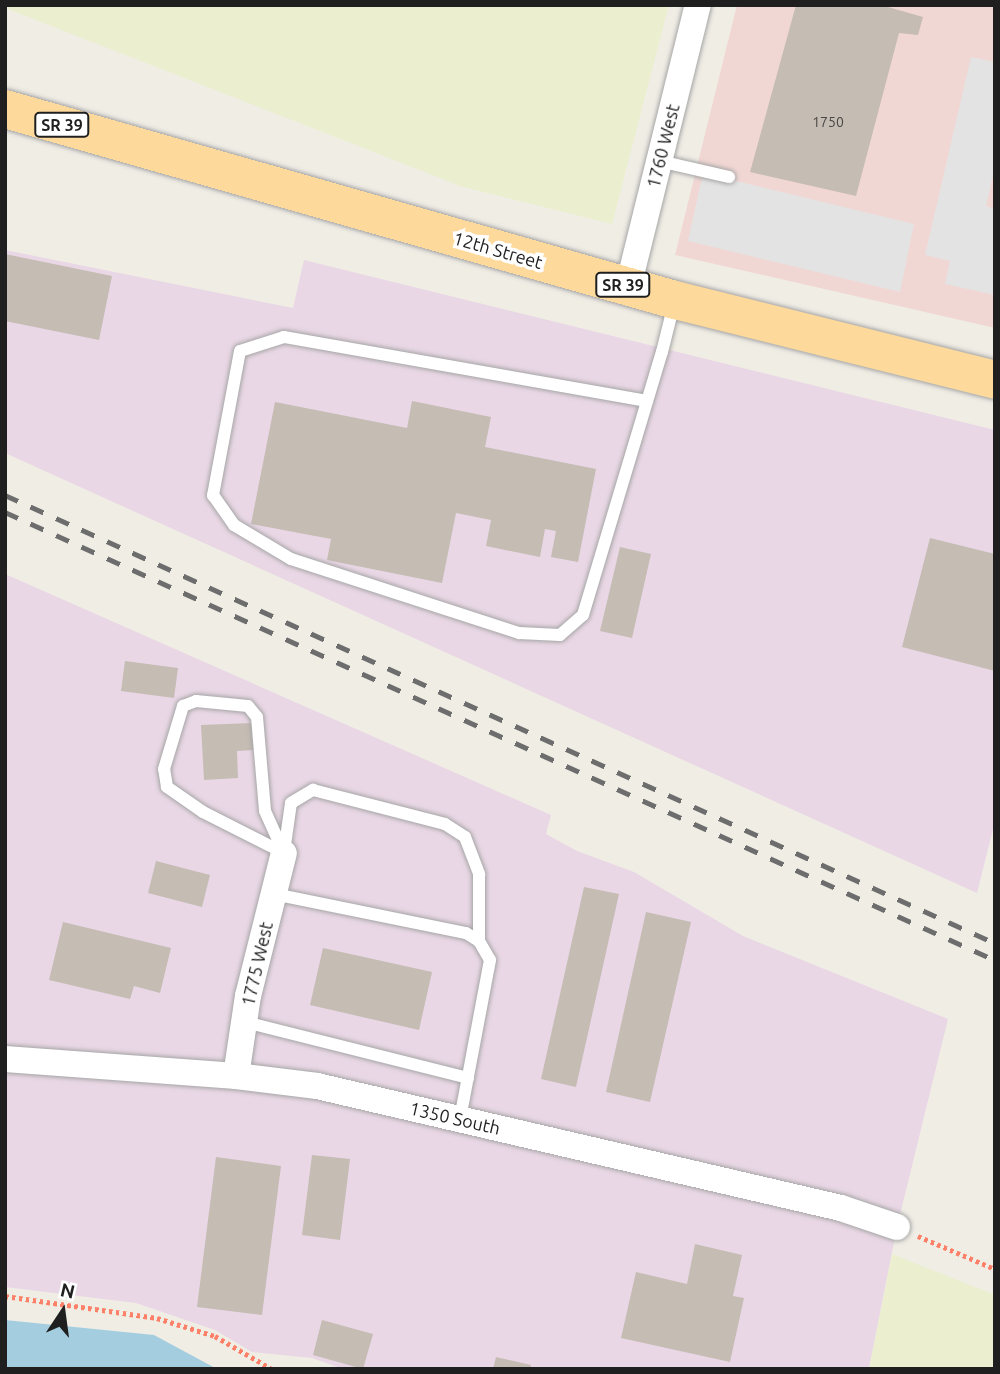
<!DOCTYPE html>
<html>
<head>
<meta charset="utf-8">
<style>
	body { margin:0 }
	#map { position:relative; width:1000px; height:1374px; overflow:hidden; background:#f0ede5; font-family:Ubuntu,sans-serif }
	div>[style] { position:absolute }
	.commercial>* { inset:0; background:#f1d7d4 }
	.industrial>* { inset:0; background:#e9d7e5 }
	.farmland>* { inset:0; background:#ebefd0 }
	.parking>* { inset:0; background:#e3e3e3 }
	.water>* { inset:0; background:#a4cedf }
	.building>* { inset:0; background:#c5bcb4 }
	.path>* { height:4.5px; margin-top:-2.25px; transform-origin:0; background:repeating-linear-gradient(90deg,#fd8069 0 3.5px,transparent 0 7px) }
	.roads { filter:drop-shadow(0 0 2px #a6a6a6) drop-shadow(0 0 2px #a6a6a6) }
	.lane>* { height:12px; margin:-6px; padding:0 6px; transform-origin:6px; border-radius:6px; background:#fff }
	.street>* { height:26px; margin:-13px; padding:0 13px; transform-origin:13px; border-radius:13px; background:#fff }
	.primary>* { height:38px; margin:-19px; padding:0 19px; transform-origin:19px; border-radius:19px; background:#fed99c }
	.rail>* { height:5px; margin-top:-2.5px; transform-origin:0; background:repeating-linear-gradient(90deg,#6d6d6d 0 14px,transparent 0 28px) }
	span { translate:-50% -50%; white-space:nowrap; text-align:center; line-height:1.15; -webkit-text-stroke:7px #fff; paint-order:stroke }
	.number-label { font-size:14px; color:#484644 }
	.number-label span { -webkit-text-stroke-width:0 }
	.shield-label span { padding:2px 5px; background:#fff; border:2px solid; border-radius:5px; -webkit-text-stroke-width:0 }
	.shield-label { font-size:16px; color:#1f1f1f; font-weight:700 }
	.street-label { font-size:18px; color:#1f1f1f }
	.frame { position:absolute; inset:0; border:7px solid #1f1f1f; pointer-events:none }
	.north { position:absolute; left:28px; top:1276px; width:70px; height:70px; -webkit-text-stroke:5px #fff; paint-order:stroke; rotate:13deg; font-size:19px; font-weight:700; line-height:28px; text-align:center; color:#1f1f1f }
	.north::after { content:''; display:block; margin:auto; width:24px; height:32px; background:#1f1f1f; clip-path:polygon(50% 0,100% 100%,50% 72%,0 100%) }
</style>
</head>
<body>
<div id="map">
	<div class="commercial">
		<div style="clip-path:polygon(737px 5px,995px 5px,995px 328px,675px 255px)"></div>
	</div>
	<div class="industrial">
		<div style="clip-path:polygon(5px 250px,293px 308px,304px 260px,995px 430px,995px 821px,977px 893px,5px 453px)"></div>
		<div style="clip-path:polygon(5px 574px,551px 815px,546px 834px,577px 851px,634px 872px,743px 936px,948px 1019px,897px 1227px,869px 1369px,343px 1369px,312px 1358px,252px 1352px,215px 1330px,136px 1303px,5px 1287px)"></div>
	</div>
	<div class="farmland">
		<div style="clip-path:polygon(5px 5px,669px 5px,612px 224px,463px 187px,5px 8px)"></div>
		<div style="clip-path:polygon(892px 1254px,995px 1295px,995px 1369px,869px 1369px)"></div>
	</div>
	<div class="parking">
		<div style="clip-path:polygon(971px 57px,995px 62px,995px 167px,986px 206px,995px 209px,995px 295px,945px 284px,950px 261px,925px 255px)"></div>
		<div style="clip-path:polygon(703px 173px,914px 224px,900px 292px,688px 241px)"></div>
	</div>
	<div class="water">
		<div style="clip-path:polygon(5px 1320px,154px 1335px,217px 1369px,5px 1369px)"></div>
	</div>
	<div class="building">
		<div style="clip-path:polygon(796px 5px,881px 5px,923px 17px,918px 35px,899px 33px,856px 196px,750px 172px)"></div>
		<div style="clip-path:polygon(5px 254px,112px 276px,99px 340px,5px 321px)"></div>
		<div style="clip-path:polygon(412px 401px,491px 417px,485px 447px,596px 469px,578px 562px,551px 557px,556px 531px,545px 529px,540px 557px,486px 546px,491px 520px,456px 513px,442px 583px,327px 560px,331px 539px,251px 524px,275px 402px,407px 428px)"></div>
		<div style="clip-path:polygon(930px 538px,995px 554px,995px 671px,902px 647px)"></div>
		<div style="clip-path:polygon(620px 547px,651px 554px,632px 638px,600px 631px)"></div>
		<div style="clip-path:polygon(125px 661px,178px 668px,174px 698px,121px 691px)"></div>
		<div style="clip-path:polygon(252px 723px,253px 750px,237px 751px,238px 778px,204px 780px,201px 725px)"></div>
		<div style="clip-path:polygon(156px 861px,210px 875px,202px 907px,148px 893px)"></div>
		<div style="clip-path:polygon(584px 887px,619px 894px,576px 1087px,541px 1079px)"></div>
		<div style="clip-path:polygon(646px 912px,691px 922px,650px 1102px,606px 1092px)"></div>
		<div style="clip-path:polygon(63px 922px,171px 948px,160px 993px,134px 986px,130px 999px,49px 980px)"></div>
		<div style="clip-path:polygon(323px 948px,432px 972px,419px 1030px,310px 1005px)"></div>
		<div style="clip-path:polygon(312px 1155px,350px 1159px,340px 1240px,302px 1235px)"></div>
		<div style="clip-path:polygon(216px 1157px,281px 1166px,262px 1315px,197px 1307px)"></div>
		<div style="clip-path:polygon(695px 1244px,742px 1255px,733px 1296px,744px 1298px,730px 1362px,621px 1338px,636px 1272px,687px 1284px)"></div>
		<div style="clip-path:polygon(322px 1320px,373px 1334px,363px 1369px,313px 1355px)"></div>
		<div style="clip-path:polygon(496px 1357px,531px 1365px,530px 1369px,493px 1369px)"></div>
	</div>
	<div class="path">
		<div style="left:918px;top:1236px;width:84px;rotate:23.2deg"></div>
		<div style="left:5px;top:1296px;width:154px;rotate:8.2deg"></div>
		<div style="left:157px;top:1318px;width:61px;rotate:17.2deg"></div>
		<div style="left:215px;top:1336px;width:66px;rotate:30.1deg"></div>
	</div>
	<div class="roads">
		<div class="lane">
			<div style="left:659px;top:161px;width:72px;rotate:12.9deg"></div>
			<div style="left:647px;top:401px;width:369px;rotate:-170deg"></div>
			<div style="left:284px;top:337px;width:46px;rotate:162.3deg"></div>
			<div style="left:240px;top:351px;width:147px;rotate:100.6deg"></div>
			<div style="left:213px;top:495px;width:37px;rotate:55deg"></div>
			<div style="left:234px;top:525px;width:66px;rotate:30.8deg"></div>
			<div style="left:291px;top:559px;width:240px;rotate:18deg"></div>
			<div style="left:519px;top:633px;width:41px;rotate:2.8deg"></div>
			<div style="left:560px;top:635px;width:30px;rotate:-41deg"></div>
			<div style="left:583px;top:615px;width:275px;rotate:-73.3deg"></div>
			<div style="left:662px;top:352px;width:49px;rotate:-76deg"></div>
			<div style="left:196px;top:701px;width:52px;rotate:5.5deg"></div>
			<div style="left:248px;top:706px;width:14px;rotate:51deg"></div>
			<div style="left:257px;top:717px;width:94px;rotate:85.1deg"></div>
			<div style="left:265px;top:811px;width:46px;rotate:65.7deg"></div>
			<div style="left:284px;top:853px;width:91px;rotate:-153.2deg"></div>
			<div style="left:203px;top:812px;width:44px;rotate:-145.2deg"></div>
			<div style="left:167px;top:787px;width:18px;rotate:-99deg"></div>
			<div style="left:164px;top:769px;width:66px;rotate:-73.2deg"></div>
			<div style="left:183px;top:706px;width:14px;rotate:-21deg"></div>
			<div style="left:284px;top:852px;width:49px;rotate:-81.9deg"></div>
			<div style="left:291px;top:803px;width:26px;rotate:-31deg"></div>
			<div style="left:313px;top:790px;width:136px;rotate:14.4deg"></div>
			<div style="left:445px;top:824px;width:24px;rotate:33deg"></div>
			<div style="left:465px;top:837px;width:40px;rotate:69deg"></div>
			<div style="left:479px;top:874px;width:67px;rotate:90deg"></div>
			<div style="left:274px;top:894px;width:196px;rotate:11.5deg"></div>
			<div style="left:466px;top:933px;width:15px;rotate:32deg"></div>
			<div style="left:479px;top:941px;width:22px;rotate:60deg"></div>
			<div style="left:490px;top:960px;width:162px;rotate:100.7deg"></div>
			<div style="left:245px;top:1022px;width:230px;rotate:14.1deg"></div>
		</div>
		<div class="street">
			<div style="left:628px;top:287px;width:291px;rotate:-76.1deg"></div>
			<div style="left:5px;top:1059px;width:232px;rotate:4.2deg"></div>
			<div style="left:236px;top:1076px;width:82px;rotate:7deg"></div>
			<div style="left:317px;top:1086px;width:538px;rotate:13.11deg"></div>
			<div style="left:841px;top:1208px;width:59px;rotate:18.7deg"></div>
			<div style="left:236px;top:1076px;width:81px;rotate:-81.5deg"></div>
			<div style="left:248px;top:996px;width:147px;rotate:-75.9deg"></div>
		</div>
		<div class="primary">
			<div style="left:5px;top:109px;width:697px;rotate:15.91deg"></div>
			<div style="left:675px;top:300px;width:330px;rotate:14deg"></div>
		</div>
	</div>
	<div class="rail">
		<div style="left:5px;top:495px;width:1087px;rotate:24.35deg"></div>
		<div style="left:5px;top:512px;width:1087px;rotate:24.35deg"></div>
	</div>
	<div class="number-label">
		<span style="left:828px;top:122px">1750</span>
	</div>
	<div class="shield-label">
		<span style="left:62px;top:125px">SR 39</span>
		<span style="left:623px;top:285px">SR 39</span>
	</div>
	<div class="street-label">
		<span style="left:663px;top:146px;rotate:-76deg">1760 West</span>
		<span style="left:498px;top:250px;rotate:16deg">12th Street</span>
		<span style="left:257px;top:964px;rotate:-77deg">1775 West</span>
		<span style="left:455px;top:1118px;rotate:13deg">1350 South</span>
	</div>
	<div class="frame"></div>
	<div class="north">N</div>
</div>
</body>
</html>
